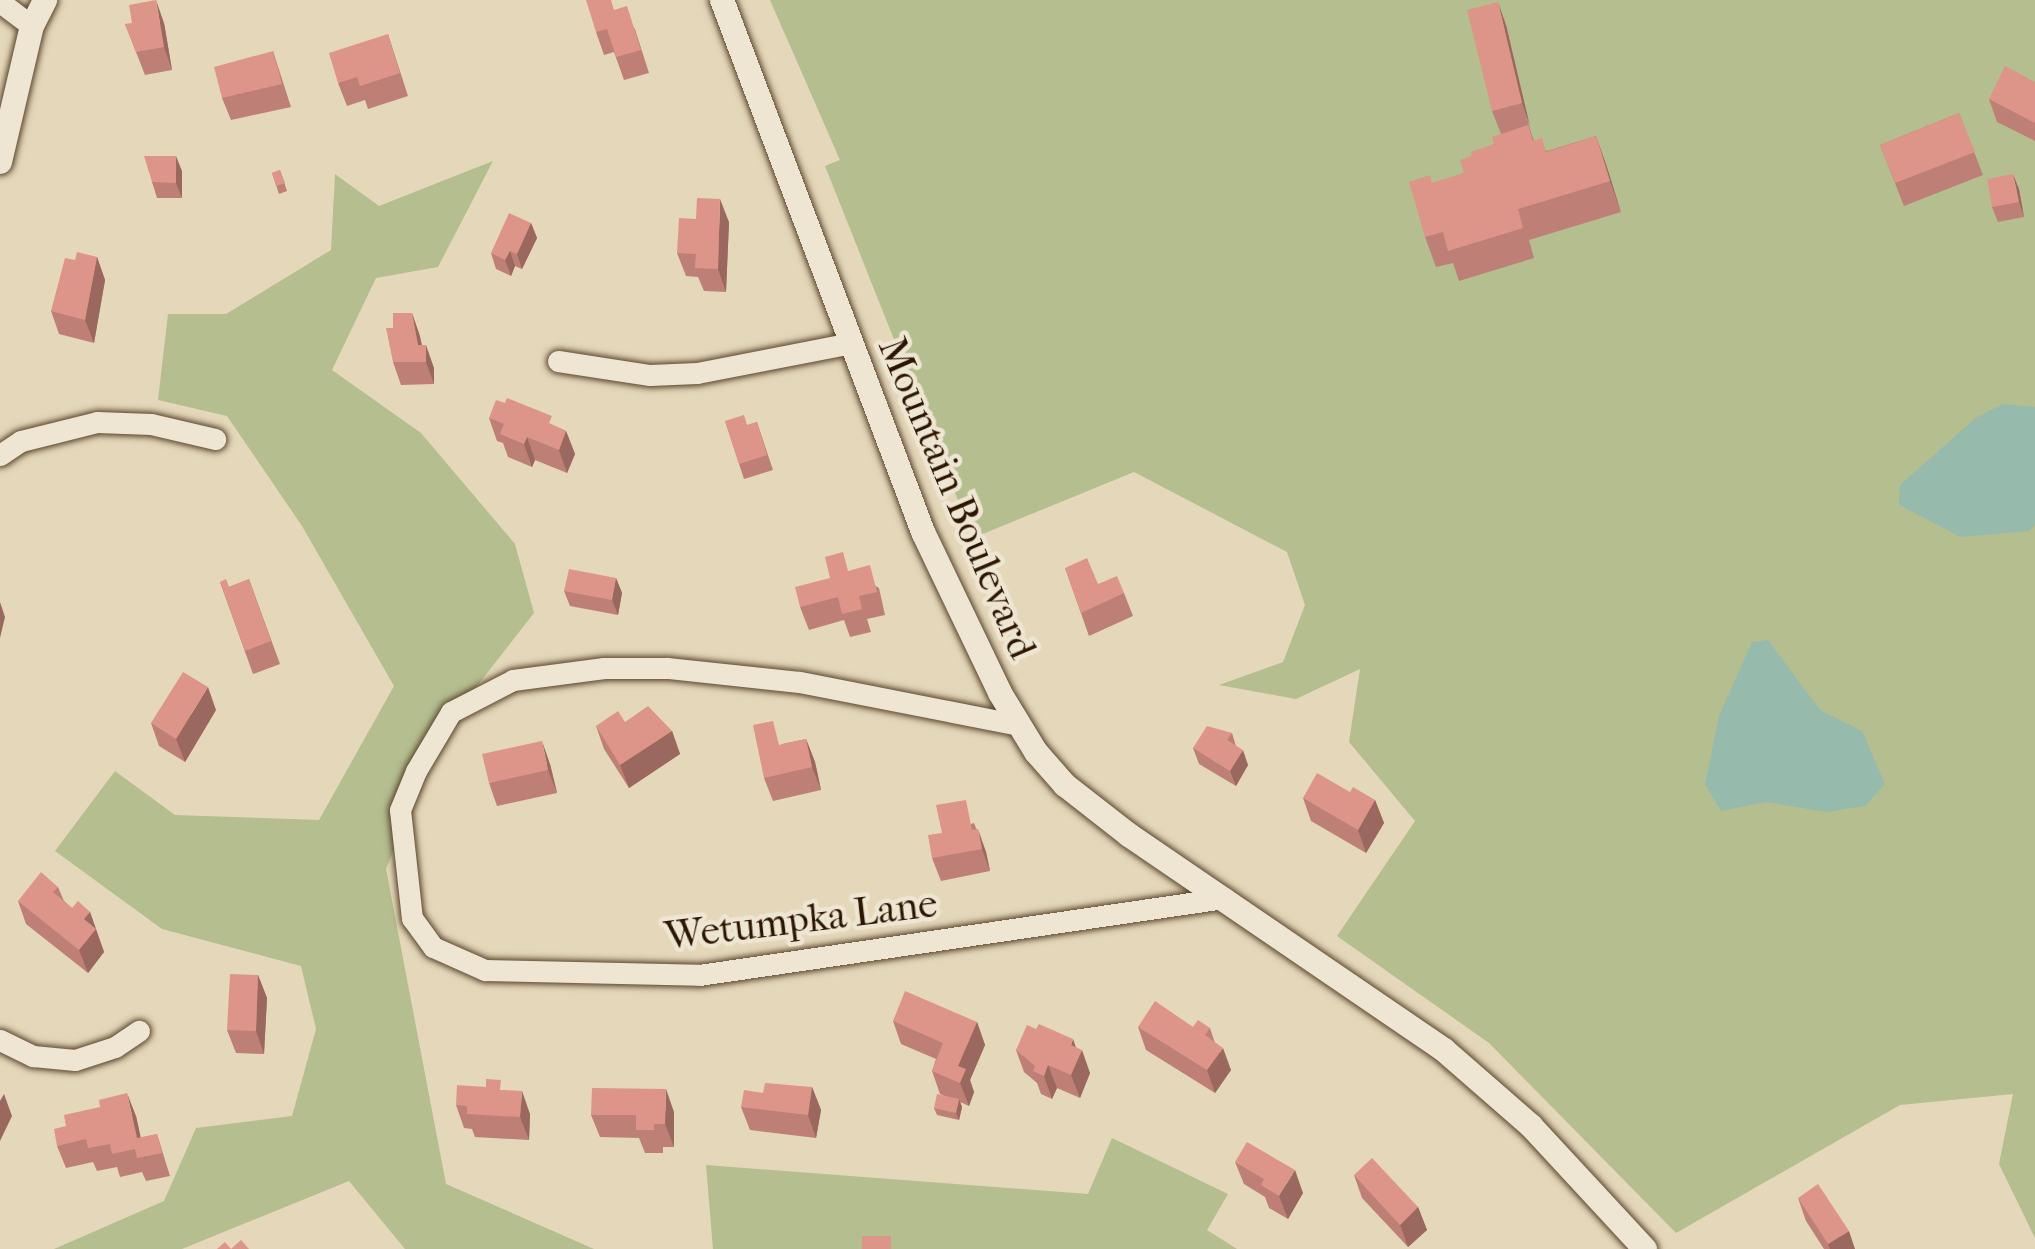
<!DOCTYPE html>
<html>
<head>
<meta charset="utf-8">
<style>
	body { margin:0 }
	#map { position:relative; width:2035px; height:1249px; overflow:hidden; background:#e5d7b9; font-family:"IM FELL French Canon",serif }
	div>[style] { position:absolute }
	.green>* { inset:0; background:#b5be8f }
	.water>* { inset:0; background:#96baab }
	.roads { filter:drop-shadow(0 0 3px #5a462e) drop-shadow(0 0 3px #5a462e) }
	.minor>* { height:21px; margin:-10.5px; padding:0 10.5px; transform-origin:10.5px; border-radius:10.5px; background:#eee5d2 }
	.tertiary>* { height:24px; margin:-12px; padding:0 12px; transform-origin:12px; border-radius:12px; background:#eee5d2 }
	.wall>* { inset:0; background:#be8076 }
	.shaded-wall>* { inset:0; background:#9b6860 }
	.building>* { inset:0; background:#dd9589 }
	span { translate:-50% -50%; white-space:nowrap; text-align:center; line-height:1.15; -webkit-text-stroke:9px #eee5d2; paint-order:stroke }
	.street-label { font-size:39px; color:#2b1600 }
</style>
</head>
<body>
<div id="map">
	<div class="green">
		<div style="clip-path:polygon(770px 0,2035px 0,2035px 1238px,1999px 1164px,2013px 1094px,1900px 1105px,1676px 1233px,1489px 1043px,1337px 936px,1415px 821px,1349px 742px,1360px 669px,1296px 699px,1219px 685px,1283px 662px,1305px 605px,1287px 552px,1134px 472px,973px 538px,825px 166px,840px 160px)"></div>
		<div style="clip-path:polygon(493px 161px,438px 267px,376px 278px,332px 370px,421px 433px,515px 544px,534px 613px,441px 732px,386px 869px,446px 1184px,594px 1249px,405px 1249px,349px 1181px,182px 1249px,54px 1249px,164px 1201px,196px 1128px,292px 1116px,316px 1029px,301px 966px,162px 929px,55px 851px,115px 771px,175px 815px,319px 820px,394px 686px,302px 526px,227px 416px,158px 400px,168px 314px,226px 314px,331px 250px,335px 174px,379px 206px)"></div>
		<div style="clip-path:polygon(1112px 1138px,1228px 1194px,1207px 1230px,1237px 1249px,713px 1249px,706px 1165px,1088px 1194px)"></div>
	</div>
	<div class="water">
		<div style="clip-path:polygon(2003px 404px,2035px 407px,2035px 524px,2029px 531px,1961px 537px,1899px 505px,1900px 485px,1977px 417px)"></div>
		<div style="clip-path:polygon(1768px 640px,1820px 710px,1862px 731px,1885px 784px,1865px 806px,1827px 812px,1766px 802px,1721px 811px,1705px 784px,1719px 716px,1752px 642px)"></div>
	</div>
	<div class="roads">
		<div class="minor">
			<div style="left:0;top:2px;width:40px;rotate:37deg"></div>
			<div style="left:558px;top:361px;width:93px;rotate:8.7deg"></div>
			<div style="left:650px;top:375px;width:47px;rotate:-2.4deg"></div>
			<div style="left:697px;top:373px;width:158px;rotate:-11deg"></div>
			<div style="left:0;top:455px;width:25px;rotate:-34deg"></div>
			<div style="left:21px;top:441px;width:78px;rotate:-14deg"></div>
			<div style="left:97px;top:422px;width:54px;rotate:2.1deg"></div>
			<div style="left:151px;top:424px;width:66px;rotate:13.2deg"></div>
			<div style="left:1019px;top:725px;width:224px;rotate:-168.9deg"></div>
			<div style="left:799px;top:682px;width:133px;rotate:-173.9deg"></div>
			<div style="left:667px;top:668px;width:63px;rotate:180deg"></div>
			<div style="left:604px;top:668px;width:92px;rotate:172.5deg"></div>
			<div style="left:513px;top:680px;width:70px;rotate:152.7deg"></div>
			<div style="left:451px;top:712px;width:69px;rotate:120.7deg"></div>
			<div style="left:416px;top:771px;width:42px;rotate:112.3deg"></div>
			<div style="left:400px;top:810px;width:109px;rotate:83.7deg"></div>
			<div style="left:412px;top:918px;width:36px;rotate:54deg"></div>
			<div style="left:433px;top:947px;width:57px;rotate:23.9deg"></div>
			<div style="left:485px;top:970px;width:214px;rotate:1.3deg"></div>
			<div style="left:699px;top:975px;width:531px;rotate:-8.34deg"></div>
			<div style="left:0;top:1040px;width:37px;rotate:26deg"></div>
			<div style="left:33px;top:1056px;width:42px;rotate:5.4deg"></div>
			<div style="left:75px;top:1060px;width:42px;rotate:-18deg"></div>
			<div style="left:115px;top:1047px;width:29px;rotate:-34deg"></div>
		</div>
		<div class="tertiary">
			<div style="left:722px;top:0;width:569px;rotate:69.3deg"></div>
			<div style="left:923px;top:532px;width:178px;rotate:64.4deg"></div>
			<div style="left:1000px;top:693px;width:69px;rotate:58.6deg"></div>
			<div style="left:1036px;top:752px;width:44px;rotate:48.7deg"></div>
			<div style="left:1065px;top:785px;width:81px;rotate:38deg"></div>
			<div style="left:1129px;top:835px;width:381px;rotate:34.3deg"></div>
			<div style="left:1444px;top:1050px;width:116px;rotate:41.1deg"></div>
			<div style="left:1531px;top:1126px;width:168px;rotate:47.2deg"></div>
			<div style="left:0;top:162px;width:140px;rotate:-76.8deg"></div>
			<div style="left:32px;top:26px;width:29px;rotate:-63deg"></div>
		</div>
	</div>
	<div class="wall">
		<div style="clip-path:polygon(615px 10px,635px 29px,649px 73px,624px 80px,614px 52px,604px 55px,596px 32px)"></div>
		<div style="clip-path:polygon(164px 23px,172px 70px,145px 75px,125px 24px)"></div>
		<div style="clip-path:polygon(1506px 25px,1529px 126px,1534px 141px,1547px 151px,1596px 136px,1621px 212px,1529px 240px,1534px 258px,1459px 281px,1453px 263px,1436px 267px,1425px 237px,1433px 183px,1464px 173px,1472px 156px,1494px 144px,1501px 134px,1492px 111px)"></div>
		<div style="clip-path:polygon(388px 34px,408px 96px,368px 109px,365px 100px,347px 106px,338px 83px)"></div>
		<div style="clip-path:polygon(273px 51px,291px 107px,231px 120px,222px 98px)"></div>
		<div style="clip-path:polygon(2035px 82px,2035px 141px,1997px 122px,1989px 99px)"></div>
		<div style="clip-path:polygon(1959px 113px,1983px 175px,1904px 206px,1880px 145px)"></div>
		<div style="clip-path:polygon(280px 170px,287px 191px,279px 194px,272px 173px)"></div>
		<div style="clip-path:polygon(182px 171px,182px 198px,157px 198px,152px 182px)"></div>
		<div style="clip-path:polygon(2019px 189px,2024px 217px,1998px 222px,1992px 207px)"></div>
		<div style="clip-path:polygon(729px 222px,726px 292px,704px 291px,698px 277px,686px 276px,677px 253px)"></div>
		<div style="clip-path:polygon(531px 223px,537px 238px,522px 269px,515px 266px,511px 276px,496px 269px,491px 253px)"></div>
		<div style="clip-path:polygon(97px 257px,105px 280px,94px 343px,59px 334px,51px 311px,75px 260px)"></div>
		<div style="clip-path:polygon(412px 313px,422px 345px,434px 368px,434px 384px,401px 385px,393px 362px,393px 328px)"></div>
		<div style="clip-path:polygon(489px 418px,555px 426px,566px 431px,575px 454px,567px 473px,535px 460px,532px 467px,508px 457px,503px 443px,497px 441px)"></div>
		<div style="clip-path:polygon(725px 421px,748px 425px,757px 422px,773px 470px,744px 479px)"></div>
		<div style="clip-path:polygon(1065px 568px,1098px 584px,1124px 593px,1133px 616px,1089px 636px)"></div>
		<div style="clip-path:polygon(850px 571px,879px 588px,885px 615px,867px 619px,871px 632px,850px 637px,844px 620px,809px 630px,800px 607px,830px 578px)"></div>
		<div style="clip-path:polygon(616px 578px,622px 593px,618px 615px,570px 606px,564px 591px)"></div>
		<div style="clip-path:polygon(249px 579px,280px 664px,253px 674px,220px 582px,229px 587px)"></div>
		<div style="clip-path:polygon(216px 710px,185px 762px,159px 746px,151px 723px)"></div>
		<div style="clip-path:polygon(625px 722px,672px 731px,680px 754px,629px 788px,604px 749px,596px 726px)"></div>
		<div style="clip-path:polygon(1232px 733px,1236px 746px,1248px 765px,1236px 786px,1199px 764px,1193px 748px)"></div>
		<div style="clip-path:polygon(806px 739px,815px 762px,821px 790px,773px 801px,764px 778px,782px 744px)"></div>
		<div style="clip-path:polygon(550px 764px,557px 793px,497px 806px,489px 783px)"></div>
		<div style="clip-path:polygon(1303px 798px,1375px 800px,1384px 823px,1366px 853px,1311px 821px)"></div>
		<div style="clip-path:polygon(974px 823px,986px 852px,990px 871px,941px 881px,932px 858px,942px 833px)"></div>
		<div style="clip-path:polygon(58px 887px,64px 901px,72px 908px,90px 912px,104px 952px,88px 973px,26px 924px,18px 901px)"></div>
		<div style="clip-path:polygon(258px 975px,267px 998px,264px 1054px,236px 1053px,227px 1030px)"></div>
		<div style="clip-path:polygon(893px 1021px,977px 1022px,985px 1045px,970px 1080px,974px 1092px,969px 1106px,960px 1102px,962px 1107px,959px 1120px,937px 1115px,934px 1108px,947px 1097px,940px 1094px,932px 1071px,936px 1059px,901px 1044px)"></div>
		<div style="clip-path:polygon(1138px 1027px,1210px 1028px,1215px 1043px,1231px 1070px,1215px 1093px,1146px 1050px)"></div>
		<div style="clip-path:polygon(1036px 1029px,1076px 1047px,1090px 1073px,1080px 1098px,1057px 1088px,1052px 1099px,1041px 1094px,1037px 1083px,1024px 1072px,1016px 1050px)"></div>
		<div style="clip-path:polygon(812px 1087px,821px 1110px,816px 1138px,750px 1130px,741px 1107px,763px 1093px)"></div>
		<div style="clip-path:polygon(505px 1090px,530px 1114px,529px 1140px,475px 1137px,472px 1129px,464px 1128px,456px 1105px)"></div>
		<div style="clip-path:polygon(674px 1112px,674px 1147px,663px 1147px,663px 1153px,645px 1153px,639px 1138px,600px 1137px,591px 1115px)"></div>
		<div style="clip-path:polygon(136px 1116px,140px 1138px,157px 1134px,170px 1176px,146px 1181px,142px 1172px,120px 1177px,117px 1167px,97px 1171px,93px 1162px,66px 1168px,57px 1146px)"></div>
		<div style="clip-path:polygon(1235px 1162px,1303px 1193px,1288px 1219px,1269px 1208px,1265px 1197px,1244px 1184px)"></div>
		<div style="clip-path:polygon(1354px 1175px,1418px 1207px,1427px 1230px,1408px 1247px,1362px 1198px)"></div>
		<div style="clip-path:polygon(1798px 1198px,1855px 1249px,1824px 1249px,1806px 1221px)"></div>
	</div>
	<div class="shaded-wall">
		<div style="clip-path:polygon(156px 0,164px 23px,172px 70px,164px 47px)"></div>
		<div style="clip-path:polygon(1498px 2px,1506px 25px,1530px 126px,1522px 103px)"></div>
		<div style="clip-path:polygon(1596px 136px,1607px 167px,1621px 212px,1610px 181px)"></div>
		<div style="clip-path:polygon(176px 156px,182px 171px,182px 198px,176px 183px)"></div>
		<div style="clip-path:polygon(2013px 174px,2019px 189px,2024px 217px,2019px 202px)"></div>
		<div style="clip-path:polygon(720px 199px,729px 222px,726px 292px,718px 269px)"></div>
		<div style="clip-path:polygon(531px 223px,537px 238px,522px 269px,517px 254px)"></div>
		<div style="clip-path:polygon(510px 251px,515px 266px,511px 276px,505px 260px)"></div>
		<div style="clip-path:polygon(97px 257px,105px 280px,94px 343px,85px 320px)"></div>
		<div style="clip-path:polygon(412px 313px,420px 336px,425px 362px,418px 345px)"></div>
		<div style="clip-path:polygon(426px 345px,434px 368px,434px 384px,426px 362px)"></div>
		<div style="clip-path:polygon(566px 431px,575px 454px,567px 473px,559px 450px)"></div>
		<div style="clip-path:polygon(527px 437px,535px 460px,532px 467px,524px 444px)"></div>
		<div style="clip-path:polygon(616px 578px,622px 593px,618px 615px,612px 600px)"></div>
		<div style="clip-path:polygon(0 602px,5px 617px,0 638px)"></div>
		<div style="clip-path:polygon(208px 687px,216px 710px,185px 762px,176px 739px)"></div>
		<div style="clip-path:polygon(672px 731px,680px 754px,629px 788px,620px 765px)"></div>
		<div style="clip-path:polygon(806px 739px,815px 762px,821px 790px,812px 767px)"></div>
		<div style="clip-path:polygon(542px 741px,550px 764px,557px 793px,548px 770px)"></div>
		<div style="clip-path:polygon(1243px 750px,1248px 765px,1236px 786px,1230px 771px)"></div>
		<div style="clip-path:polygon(1375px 800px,1384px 823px,1366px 853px,1358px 830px)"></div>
		<div style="clip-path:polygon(978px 829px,986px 852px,990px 871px,982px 849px)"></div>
		<div style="clip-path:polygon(90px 912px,104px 952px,88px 973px,79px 950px,84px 919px)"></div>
		<div style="clip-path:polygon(258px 975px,267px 998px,264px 1054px,256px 1031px)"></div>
		<div style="clip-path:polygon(977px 1022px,985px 1045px,970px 1080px,974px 1092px,969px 1106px,960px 1083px,958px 1066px)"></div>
		<div style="clip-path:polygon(1073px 1039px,1079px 1056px,1082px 1050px,1090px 1073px,1080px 1098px,1071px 1075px,1071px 1045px)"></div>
		<div style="clip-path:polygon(1223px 1048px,1231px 1070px,1215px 1093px,1207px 1070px)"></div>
		<div style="clip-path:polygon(1048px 1065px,1057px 1088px,1052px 1099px,1044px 1076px)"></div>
		<div style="clip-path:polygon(812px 1087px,821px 1110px,816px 1138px,808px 1115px)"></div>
		<div style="clip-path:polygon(666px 1089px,674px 1112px,674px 1147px,665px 1124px)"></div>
		<div style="clip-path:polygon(522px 1091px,530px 1114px,529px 1140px,520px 1117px)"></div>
		<div style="clip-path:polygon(127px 1093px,136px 1116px,146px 1161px,137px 1138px)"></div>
		<div style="clip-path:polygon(4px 1094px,12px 1116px,0 1141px,0 1101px)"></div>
		<div style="clip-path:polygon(959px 1099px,962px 1107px,959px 1120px,956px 1113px)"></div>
		<div style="clip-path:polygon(1295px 1170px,1303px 1193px,1288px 1219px,1279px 1196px)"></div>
		<div style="clip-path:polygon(1418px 1207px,1427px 1230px,1408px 1247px,1400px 1225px)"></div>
		<div style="clip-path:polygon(1849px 1231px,1855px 1249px,1830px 1249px,1828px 1244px)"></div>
	</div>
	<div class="building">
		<div style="clip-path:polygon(156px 0,164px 47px,136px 52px,125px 24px,132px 23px,129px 5px)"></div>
		<div style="clip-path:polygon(586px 0,611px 0,614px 10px,627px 6px,641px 50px,616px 57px,607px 29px,596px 32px)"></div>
		<div style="clip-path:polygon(1498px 2px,1522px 103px,1492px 111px,1467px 10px)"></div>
		<div style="clip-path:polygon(388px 34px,400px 73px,360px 86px,357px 77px,338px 83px,329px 53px)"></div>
		<div style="clip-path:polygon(273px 51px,282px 84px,222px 98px,214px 67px)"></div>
		<div style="clip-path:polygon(2005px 66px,2035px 82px,2035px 123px,1989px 99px)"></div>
		<div style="clip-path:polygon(1959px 113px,1975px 152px,1895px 183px,1880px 145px)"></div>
		<div style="clip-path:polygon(1528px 125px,1533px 141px,1542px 138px,1546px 152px,1596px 136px,1610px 181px,1518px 209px,1523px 228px,1448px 251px,1443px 232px,1425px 237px,1409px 182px,1430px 175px,1432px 183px,1464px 173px,1460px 160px,1472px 156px,1471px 152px,1494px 144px,1492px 137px)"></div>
		<div style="clip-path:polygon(144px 156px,176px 156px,176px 183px,152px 182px)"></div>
		<div style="clip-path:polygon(280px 170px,285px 183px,276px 186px,272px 173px)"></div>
		<div style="clip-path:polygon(2013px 174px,2019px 202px,1992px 207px,1987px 179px)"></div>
		<div style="clip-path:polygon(697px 198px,720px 199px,718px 269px,695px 268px,696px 254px,677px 253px,679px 218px,696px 219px)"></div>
		<div style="clip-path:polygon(509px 213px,531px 223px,517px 254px,510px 251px,505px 260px,491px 253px)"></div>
		<div style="clip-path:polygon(77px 252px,97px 257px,85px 320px,51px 311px,65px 258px,75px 260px)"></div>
		<div style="clip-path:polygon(393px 313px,412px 313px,418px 345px,426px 345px,426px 362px,393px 362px,386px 328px,393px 328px)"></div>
		<div style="clip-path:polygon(507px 398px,552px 416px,549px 423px,566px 431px,559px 450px,527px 437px,524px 444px,500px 434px,504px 424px,489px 418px,496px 400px,505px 403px)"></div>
		<div style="clip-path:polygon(744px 415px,747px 425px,757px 422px,767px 455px,739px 464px,725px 421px)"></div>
		<div style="clip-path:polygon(843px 552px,848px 571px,870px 565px,877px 592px,859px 596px,862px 609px,842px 614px,838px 597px,800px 607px,795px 587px,830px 578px,825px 557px)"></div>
		<div style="clip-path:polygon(1087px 558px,1098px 584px,1117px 576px,1124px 593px,1081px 613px,1065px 568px)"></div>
		<div style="clip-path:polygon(569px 569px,616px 578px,612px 600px,564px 591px)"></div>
		<div style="clip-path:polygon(226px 579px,229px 587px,249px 579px,271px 641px,245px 651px,220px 582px)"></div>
		<div style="clip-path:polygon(183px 672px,208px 687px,176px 739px,151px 723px)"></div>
		<div style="clip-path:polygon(648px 706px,672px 731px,620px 765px,596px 726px,618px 711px,625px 722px)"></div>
		<div style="clip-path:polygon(773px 721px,779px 745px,806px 739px,812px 767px,764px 778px,753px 725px)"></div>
		<div style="clip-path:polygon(1207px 726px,1232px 733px,1227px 740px,1243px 750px,1230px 771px,1193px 748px)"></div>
		<div style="clip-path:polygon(542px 741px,548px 770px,489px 783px,482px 754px)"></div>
		<div style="clip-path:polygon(1317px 773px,1350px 792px,1353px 787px,1375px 800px,1358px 830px,1303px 798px)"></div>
		<div style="clip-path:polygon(966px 800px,972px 830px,978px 829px,982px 849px,932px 858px,928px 835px,942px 833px,936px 805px)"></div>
		<div style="clip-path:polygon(41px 872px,58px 887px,53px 892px,72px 908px,78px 901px,90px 912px,84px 919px,96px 929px,79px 950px,18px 901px)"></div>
		<div style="clip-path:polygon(230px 974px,258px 975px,256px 1031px,227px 1030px)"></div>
		<div style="clip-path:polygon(905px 991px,977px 1022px,958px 1066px,966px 1069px,960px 1083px,932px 1071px,943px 1043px,893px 1021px)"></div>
		<div style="clip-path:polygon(1155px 1001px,1193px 1027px,1198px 1020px,1210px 1028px,1205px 1035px,1223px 1048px,1207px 1070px,1138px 1027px)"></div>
		<div style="clip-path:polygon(1039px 1024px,1073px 1039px,1071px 1045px,1082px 1050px,1071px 1075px,1048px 1065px,1044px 1076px,1033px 1071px,1035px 1066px,1016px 1050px,1027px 1025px,1036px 1029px)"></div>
		<div style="clip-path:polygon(486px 1079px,501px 1080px,500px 1090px,522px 1091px,520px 1117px,467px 1114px,467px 1106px,456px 1105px,457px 1085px,486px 1087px)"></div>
		<div style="clip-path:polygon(765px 1083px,812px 1087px,808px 1115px,741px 1107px,744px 1090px,763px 1093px)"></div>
		<div style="clip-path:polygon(592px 1088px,666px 1089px,665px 1124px,654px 1124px,654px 1130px,636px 1130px,636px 1115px,591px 1115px)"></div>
		<div style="clip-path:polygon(127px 1093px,137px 1138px,157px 1134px,162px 1153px,137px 1158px,135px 1149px,112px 1154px,110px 1144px,88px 1148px,86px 1139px,57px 1146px,54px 1129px,66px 1126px,64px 1115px,100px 1107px,99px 1100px)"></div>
		<div style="clip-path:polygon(937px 1094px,959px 1099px,956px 1113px,934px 1108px)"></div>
		<div style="clip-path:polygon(1247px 1142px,1295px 1170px,1279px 1196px,1261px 1185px,1264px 1179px,1235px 1162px)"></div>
		<div style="clip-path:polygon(1372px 1158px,1418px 1207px,1400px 1225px,1354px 1175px)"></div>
		<div style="clip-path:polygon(1818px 1184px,1849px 1231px,1828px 1244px,1798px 1198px)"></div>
		<div style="clip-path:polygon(862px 1236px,891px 1236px,891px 1249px,862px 1249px)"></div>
		<div style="clip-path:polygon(241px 1240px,249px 1249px,217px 1249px,225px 1242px,231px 1249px)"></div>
	</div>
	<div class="street-label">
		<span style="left:957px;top:498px;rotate:67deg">Mountain Boulevard</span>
		<span style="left:801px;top:920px;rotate:-7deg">Wetumpka Lane</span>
	</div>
</div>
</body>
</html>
